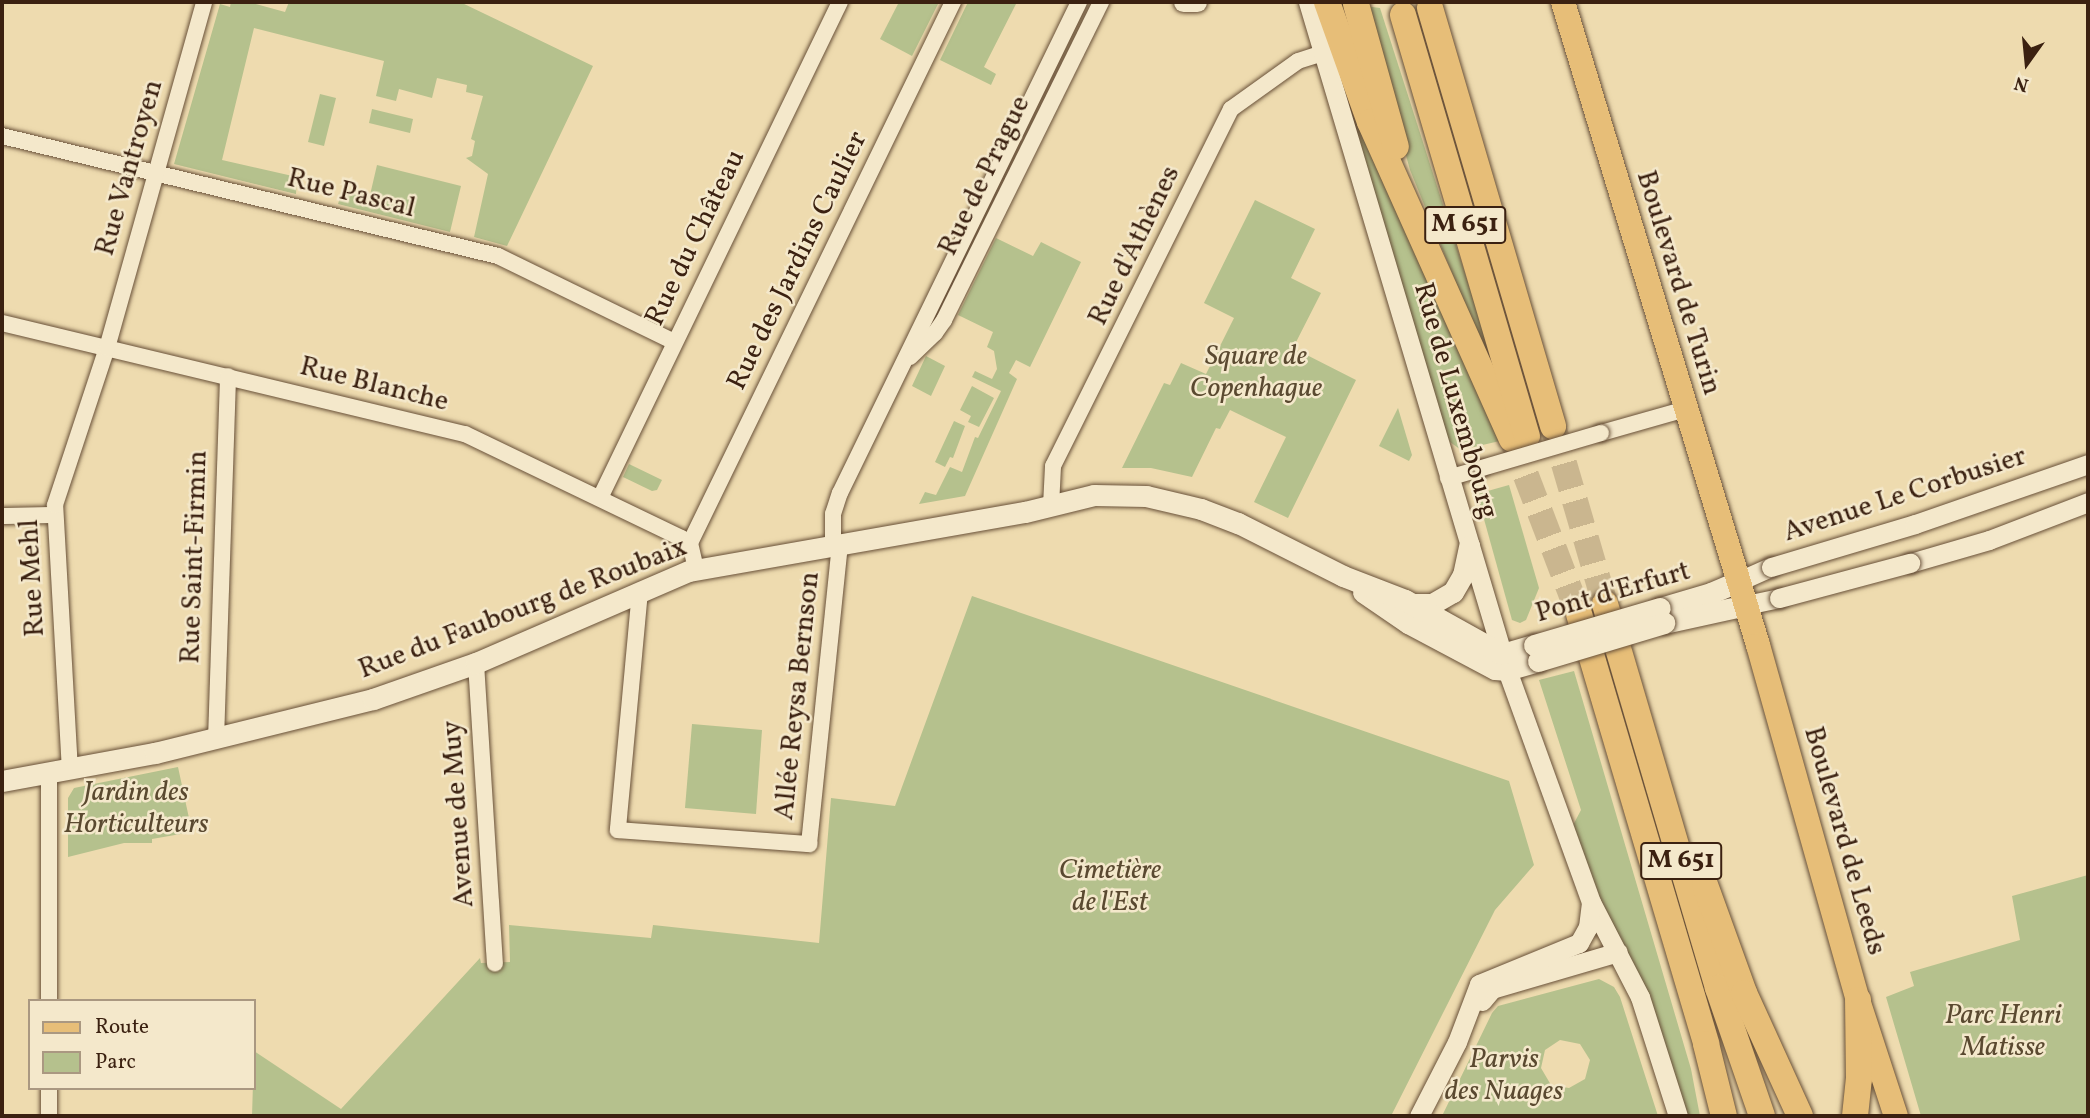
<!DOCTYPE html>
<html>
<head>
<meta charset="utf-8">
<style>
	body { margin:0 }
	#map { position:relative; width:2090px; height:1118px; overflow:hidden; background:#eedbaf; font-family:Vollkorn,serif }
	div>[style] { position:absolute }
	.green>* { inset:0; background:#b5c18d }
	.trunk-tunnel>* { height:26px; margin-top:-13px; transform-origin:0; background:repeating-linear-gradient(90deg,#cab68f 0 26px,transparent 0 39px) }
	.roads { filter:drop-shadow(0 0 2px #685038) drop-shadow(0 0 2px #685038) }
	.minor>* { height:16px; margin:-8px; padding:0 8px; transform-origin:8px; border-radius:8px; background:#f4e8cb }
	.tertiary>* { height:19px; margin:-9.5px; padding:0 9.5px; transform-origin:9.5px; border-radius:9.5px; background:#f4e8cb }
	.secondary>* { height:21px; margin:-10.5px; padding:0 10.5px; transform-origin:10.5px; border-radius:10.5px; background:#f4e8cb }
	.primary>* { height:24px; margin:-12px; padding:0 12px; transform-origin:12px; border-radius:12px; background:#e7be78 }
	.trunk>* { height:26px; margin:-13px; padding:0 13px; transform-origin:13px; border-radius:13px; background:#e7be78 }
	.bridges { filter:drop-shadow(0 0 2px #685038) drop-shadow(0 0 2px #685038) }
	.minor-bridge>* { height:16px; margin:-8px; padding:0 8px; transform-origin:8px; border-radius:8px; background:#f4e8cb }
	.tertiary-bridge>* { height:19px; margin:-9.5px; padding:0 9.5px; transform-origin:9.5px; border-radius:9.5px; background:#f4e8cb }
	.secondary-bridge>* { height:21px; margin:-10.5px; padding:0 10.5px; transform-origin:10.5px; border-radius:10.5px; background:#f4e8cb }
	span { translate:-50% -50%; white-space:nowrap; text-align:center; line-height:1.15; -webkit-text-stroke:5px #f4e8cb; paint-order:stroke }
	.shield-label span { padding:2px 5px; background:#f4e8cb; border:2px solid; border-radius:5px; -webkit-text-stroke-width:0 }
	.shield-label { font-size:26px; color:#3b2111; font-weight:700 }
	.street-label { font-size:28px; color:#3b2111 }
	.park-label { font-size:28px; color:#5a4930; font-style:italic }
	.frame { position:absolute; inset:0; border:4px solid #3b2111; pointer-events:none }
	.legend { position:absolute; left:28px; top:999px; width:228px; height:91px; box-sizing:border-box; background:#f4e8cb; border:2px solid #aa9881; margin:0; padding:9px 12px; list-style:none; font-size:21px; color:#3b2111 }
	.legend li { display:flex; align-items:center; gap:14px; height:35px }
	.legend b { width:35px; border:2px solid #aa9881 }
	.north { position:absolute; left:1992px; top:28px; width:70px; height:70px; -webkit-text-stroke:5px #f4e8cb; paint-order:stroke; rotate:195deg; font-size:19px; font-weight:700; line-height:28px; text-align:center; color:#3b2111 }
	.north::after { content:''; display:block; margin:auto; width:24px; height:32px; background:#3b2111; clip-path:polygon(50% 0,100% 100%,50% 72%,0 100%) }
</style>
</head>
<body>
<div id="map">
	<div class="green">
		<div style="clip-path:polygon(231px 2px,249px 2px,285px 12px,289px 2px,460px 2px,593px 66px,507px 246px,474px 237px,488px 174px,466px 158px,472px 156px,475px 141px,471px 139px,483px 96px,466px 92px,467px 85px,437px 78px,432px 98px,399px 89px,396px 101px,376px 96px,384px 61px,254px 28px,222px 160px,297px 177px,296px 194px,174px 164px,220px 4px,230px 7px)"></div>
		<div style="clip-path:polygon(899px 2px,939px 2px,912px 56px,880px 39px)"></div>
		<div style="clip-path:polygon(968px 2px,1017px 2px,984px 67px,996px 74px,991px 85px,940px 60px)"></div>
		<div style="clip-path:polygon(1365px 6px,1380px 8px,1512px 420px,1410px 170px)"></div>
		<div style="clip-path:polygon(1317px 7px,1504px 440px,1461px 450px,1450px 442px,1438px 417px)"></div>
		<div style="clip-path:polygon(320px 94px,336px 98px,324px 146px,308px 142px)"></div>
		<div style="clip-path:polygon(372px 109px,413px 119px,410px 133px,369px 123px)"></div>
		<div style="clip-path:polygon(377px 165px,461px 186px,450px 232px,338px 204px,343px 188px,370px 195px)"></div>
		<div style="clip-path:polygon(1255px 200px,1315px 229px,1291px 278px,1321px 293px,1293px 348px,1356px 380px,1288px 518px,1254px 502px,1286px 437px,1230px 410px,1220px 429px,1216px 428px,1192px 477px,1151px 468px,1122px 468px,1164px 383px,1170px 385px,1181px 363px,1206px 374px,1234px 318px,1204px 303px)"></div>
		<div style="clip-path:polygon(996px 238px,1033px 256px,1041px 242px,1081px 262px,1030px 367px,1016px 360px,1009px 373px,1017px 379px,965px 496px,919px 504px,925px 492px,936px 495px,950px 467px,962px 472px,975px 437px,978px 438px,1001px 391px,972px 377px,975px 371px,992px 379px,997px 369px,994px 351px,987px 347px,993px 332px,958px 315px)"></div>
		<div style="clip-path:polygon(926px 356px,945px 366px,931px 396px,912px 386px)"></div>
		<div style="clip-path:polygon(972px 386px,994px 398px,979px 427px,968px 422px,971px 416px,960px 410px)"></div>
		<div style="clip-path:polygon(1398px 408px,1412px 455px,1409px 461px,1379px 446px)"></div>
		<div style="clip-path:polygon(954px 421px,965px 426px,953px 458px,950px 457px,945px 467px,935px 462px)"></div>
		<div style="clip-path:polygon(629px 464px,662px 480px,657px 490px,652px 491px,623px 477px)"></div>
		<div style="clip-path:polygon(1509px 485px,1539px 588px,1526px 620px,1520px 623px,1512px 620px,1477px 494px)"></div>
		<div style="clip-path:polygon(972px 596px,1509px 781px,1534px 865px,1495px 910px,1391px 1116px,252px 1116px,254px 1051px,341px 1109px,480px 958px,481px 963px,510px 962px,509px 925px,651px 938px,653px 925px,819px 943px,831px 798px,895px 806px)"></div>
		<div style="clip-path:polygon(1574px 671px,1691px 1069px,1700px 1116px,1685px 1116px,1651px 1001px,1596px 891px,1571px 829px,1581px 810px,1539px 680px)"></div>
		<div style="clip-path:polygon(692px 724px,762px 730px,756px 814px,685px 808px)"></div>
		<div style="clip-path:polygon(178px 767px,192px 832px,152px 839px,152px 843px,124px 843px,68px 857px,68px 798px,74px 788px)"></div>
		<div style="clip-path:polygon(2088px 875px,2088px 1116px,1921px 1116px,1886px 997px,1914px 986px,1910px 972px,2020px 940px,2012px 896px)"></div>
		<div style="clip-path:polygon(evenodd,1599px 979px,1614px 987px,1620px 997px,1658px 1116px,1442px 1116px,1492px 1013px,1498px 1006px,1599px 979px,1560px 1040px,1580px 1044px,1590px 1060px,1585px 1079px,1569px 1088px,1551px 1085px,1541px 1068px,1545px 1050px,1560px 1040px)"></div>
	</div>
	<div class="trunk-tunnel">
		<div style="left:1553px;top:426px;width:185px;rotate:73.7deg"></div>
		<div style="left:1512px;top:439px;width:187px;rotate:69.1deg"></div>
	</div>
	<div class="roads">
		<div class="minor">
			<div style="left:2px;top:136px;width:510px;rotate:13.6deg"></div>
			<div style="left:498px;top:256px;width:196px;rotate:26deg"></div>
			<div style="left:2px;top:323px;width:476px;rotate:13.5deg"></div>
			<div style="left:465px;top:434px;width:240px;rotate:25.7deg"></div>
			<div style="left:681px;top:538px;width:10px;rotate:29deg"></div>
			<div style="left:690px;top:543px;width:28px;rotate:77deg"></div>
			<div style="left:910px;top:357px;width:35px;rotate:-44deg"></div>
			<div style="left:935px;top:333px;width:16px;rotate:-55deg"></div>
			<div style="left:944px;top:320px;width:355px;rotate:-63.7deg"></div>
			<div style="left:1601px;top:433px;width:88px;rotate:-15.8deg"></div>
			<div style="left:1448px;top:478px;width:35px;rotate:-16deg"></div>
			<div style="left:600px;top:498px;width:551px;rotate:-64.18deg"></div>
			<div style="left:1051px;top:506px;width:40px;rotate:-87.1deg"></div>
			<div style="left:1053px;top:466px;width:399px;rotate:-63.5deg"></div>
			<div style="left:1231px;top:109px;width:82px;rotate:-35.6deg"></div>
			<div style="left:1298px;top:61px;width:25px;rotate:-18deg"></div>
			<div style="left:2px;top:516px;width:52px;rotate:-1.1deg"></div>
			<div style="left:690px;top:543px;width:602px;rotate:-64.07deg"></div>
			<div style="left:833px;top:544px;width:30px;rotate:-90deg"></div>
			<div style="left:833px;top:514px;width:22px;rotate:-72deg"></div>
			<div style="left:840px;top:493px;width:546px;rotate:-64.04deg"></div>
			<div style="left:640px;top:591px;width:240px;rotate:95.3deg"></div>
			<div style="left:618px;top:830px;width:192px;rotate:4.2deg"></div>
			<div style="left:809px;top:844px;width:303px;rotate:-84.1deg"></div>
			<div style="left:476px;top:663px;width:301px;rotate:86.4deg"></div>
			<div style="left:216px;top:740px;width:364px;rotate:-88.1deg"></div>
			<div style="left:70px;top:771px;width:266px;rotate:-93.2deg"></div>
			<div style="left:55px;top:505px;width:165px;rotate:-71.7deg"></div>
			<div style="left:107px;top:348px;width:359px;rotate:-74.3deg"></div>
			<div style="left:49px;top:774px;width:227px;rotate:90deg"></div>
			<div style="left:49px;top:1088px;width:28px;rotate:90deg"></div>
		</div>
		<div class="tertiary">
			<div style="left:1183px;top:2px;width:14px"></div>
			<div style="left:1308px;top:2px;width:697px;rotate:73.41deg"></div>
			<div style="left:1507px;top:670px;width:247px;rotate:70.1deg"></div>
			<div style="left:1591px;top:902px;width:107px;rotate:62.7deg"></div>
			<div style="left:1640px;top:997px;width:125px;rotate:72.3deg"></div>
			<div style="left:1910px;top:563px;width:82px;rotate:-16.2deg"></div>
			<div style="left:1989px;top:540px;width:106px;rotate:-21deg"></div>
			<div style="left:1739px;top:581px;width:35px;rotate:-24deg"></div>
			<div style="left:1746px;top:605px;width:34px;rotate:-12deg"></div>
			<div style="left:1482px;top:1001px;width:16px;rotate:-50deg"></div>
			<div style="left:1492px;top:989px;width:131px;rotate:-16.4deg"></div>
			<div style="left:1419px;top:1116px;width:83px;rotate:-62.8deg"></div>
			<div style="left:1457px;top:1042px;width:62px;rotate:-69.2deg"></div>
			<div style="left:1479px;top:984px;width:108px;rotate:-22.3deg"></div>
			<div style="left:1579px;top:943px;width:18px;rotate:-61deg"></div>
			<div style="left:1588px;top:927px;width:23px;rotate:-83deg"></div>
		</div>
		<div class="secondary">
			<div style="left:1363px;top:592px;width:55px;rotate:34.6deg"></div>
			<div style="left:1408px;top:623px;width:98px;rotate:27.9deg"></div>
			<div style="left:1495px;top:669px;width:12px;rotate:5deg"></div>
			<div style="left:1507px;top:670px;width:32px;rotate:-16deg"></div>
			<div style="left:1411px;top:604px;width:21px"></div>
			<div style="left:1432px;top:604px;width:24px;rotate:-30deg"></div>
			<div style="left:1453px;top:592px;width:20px;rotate:-60deg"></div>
			<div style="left:1463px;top:575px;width:30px;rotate:-78deg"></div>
			<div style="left:1660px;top:608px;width:53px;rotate:-16.4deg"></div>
			<div style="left:1711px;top:593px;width:30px;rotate:-23deg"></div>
			<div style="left:1664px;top:623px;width:84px;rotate:-12.4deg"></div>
			<div style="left:2px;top:781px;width:156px;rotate:-10.4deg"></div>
			<div style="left:155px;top:753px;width:225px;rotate:-13.9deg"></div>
			<div style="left:373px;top:699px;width:109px;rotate:-19.3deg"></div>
			<div style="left:476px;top:663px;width:232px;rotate:-23.4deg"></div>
			<div style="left:689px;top:571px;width:341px;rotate:-10deg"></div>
			<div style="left:1025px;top:512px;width:71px;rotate:-13.8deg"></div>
			<div style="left:1094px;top:495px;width:52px;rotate:1.1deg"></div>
			<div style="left:1146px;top:496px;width:57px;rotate:13.3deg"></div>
			<div style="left:1201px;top:509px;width:40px;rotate:21deg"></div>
			<div style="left:1238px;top:523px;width:118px;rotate:26.8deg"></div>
			<div style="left:1343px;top:576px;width:66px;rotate:21.2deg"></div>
			<div style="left:1405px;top:600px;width:111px;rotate:29.1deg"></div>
			<div style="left:1502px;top:654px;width:33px;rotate:-16deg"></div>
		</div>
		<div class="primary">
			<div style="left:1563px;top:2px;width:672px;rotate:73.13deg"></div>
			<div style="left:1758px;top:645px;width:369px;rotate:74.3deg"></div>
			<div style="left:1858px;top:1000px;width:122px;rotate:71.9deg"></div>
		</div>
		<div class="trunk">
			<div style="left:1327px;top:2px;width:127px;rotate:70.3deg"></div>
			<div style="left:1370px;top:122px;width:347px;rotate:65.9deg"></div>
			<div style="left:1356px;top:4px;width:148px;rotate:74.4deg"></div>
			<div style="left:1430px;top:8px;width:436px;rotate:73.6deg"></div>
			<div style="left:1403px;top:15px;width:439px;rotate:73.6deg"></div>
			<div style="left:1605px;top:604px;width:400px;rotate:73.6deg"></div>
			<div style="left:1718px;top:988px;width:135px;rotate:71deg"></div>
			<div style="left:1579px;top:614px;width:448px;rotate:73.5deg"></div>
			<div style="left:1706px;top:1044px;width:74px;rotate:76deg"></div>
			<div style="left:1705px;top:885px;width:115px;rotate:70.1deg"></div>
			<div style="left:1744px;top:993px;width:135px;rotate:65.5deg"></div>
			<div style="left:1855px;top:1116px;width:37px;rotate:-84deg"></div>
			<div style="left:1859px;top:1079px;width:79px;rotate:-90.7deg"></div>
		</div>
	</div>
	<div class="bridges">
		<div class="minor-bridge">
			<div style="left:1482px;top:468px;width:124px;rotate:-16.4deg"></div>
		</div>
		<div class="tertiary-bridge">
			<div style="left:1771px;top:567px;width:150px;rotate:-16.6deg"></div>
			<div style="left:1915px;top:524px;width:183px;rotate:-19.1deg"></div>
			<div style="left:1779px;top:598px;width:136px;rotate:-15deg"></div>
		</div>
		<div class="secondary-bridge">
			<div style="left:1534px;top:645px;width:131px;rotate:-16.4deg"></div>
			<div style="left:1538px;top:661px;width:132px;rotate:-16.8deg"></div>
		</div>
	</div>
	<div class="shield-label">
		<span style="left:1465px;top:225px">M 651</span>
		<span style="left:1681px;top:861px">M 651</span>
	</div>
	<div class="street-label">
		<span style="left:130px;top:168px;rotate:-74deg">Rue Vantroyen</span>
		<span style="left:985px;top:176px;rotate:-64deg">Rue de Prague</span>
		<span style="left:351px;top:194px;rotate:14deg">Rue Pascal</span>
		<span style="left:696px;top:238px;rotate:-64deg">Rue du Château</span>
		<span style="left:1135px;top:246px;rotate:-64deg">Rue d'Athènes</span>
		<span style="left:798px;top:261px;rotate:-64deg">Rue des Jardins Caulier</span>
		<span style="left:1678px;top:283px;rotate:73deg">Boulevard de Turin</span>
		<span style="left:374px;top:385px;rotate:14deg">Rue Blanche</span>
		<span style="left:1455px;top:401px;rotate:74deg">Rue de Luxembourg</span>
		<span style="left:1905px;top:495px;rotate:-18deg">Avenue Le Corbusier</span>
		<span style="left:195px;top:557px;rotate:-88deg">Rue Saint-Firmin</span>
		<span style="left:33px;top:578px;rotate:-93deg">Rue Mehl</span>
		<span style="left:1613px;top:593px;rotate:-16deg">Pont d'Erfurt</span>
		<span style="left:523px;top:609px;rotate:-21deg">Rue du Faubourg de Roubaix</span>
		<span style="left:798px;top:696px;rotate:-84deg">Allée Reysa Bernson</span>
		<span style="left:459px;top:814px;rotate:-94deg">Avenue de Muy</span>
		<span style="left:1844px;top:841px;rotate:74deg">Boulevard de Leeds</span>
	</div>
	<div class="park-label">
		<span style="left:1256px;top:373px">Square de<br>Copenhague</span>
		<span style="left:136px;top:809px">Jardin des<br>Horticulteurs</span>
		<span style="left:1110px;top:887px">Cimetière<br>de l'Est</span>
		<span style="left:2003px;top:1032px">Parc Henri<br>Matisse</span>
		<span style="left:1504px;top:1076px">Parvis<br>des Nuages</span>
	</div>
	<div class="frame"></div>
	<ul class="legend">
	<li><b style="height:9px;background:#e7be78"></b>Route</li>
	<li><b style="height:19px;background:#b5c18d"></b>Parc</li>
	</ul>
	<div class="north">N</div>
</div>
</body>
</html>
